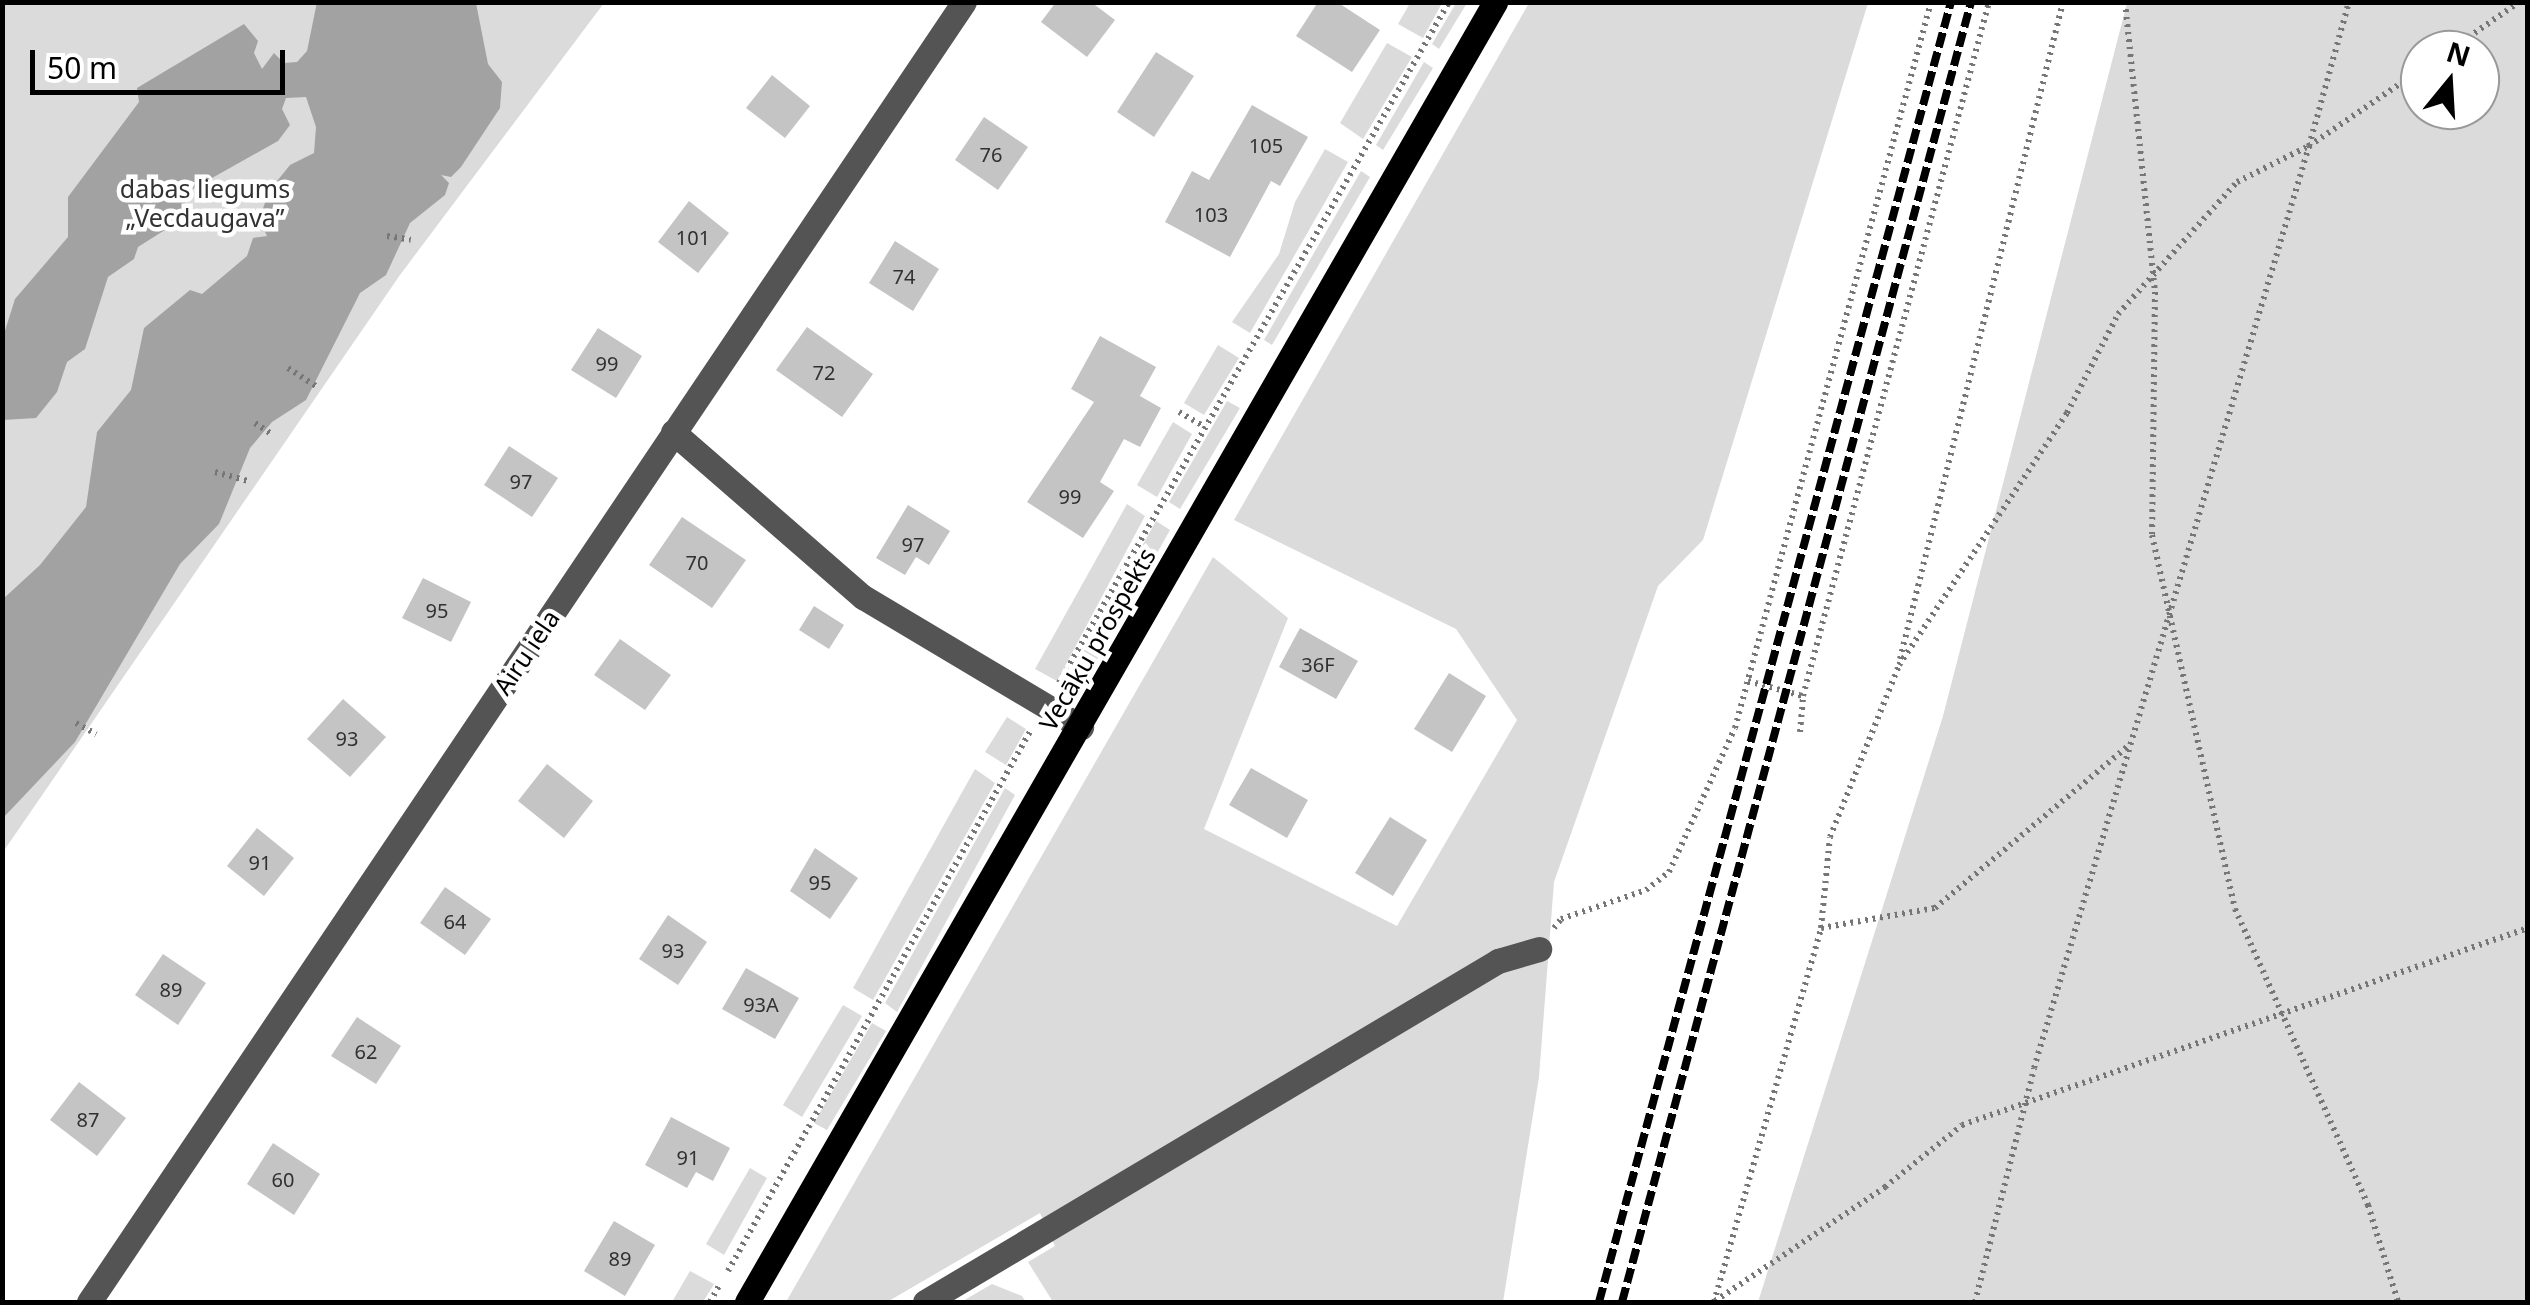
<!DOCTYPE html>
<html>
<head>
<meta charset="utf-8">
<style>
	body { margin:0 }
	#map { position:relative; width:2530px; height:1305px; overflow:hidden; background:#fff; font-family:"Noto Sans",sans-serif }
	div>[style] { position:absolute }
	.green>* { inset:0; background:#dbdbdb }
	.water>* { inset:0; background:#a2a2a2 }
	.building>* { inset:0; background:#c4c4c4 }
	.path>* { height:6px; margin-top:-3px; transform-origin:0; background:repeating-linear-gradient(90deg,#767676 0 2.5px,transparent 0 7.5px) }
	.minor>* { height:25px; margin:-12.5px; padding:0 12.5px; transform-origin:12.5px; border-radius:12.5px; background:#545454 }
	.major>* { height:25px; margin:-12.5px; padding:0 12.5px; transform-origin:12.5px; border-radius:12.5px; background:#000 }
	.rail>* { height:8px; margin-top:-4px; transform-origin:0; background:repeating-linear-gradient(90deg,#000 0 15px,transparent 0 20px) }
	span { translate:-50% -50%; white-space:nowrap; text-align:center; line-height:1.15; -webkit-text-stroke:9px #fff; paint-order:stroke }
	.number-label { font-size:20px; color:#313131 }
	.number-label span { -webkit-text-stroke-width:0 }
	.park-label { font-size:25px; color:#323232 }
	.street-label { font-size:25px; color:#000 }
	.frame { position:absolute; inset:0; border:5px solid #000; pointer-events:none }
	.north { position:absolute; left:2400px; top:30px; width:100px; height:100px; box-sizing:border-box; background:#fff; border:2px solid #999; border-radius:50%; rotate:18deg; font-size:28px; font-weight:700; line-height:40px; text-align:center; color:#000 }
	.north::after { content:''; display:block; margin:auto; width:35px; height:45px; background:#000; clip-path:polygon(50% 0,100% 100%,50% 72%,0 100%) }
	.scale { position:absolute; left:30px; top:50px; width:255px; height:45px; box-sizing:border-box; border:5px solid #000; border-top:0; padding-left:12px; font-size:30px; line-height:35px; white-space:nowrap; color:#000; -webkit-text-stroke:8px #fff; paint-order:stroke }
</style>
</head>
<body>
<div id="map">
	<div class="green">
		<div style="clip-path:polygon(3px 3px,604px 3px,400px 275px,3px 852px)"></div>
		<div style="clip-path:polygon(1410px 3px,1442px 3px,1423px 38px,1398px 24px)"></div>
		<div style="clip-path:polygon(1456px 3px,1467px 3px,1439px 49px,1432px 44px)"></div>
		<div style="clip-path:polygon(1529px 3px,1868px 3px,1703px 540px,1658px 586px,1554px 882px,1539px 1077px,1503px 1302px,1053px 1302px,1028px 1262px,1055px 1246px,1040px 1213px,887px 1302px,786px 1302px,1213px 557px,1288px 618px,1204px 829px,1397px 926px,1517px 720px,1456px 629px,1234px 520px)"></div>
		<div style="clip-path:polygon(evenodd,2127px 3px,2527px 3px,2527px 1302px,1758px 1302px,1943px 716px,2127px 3px,2420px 50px,2480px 50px,2480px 110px,2420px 110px,2420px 50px)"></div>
		<div style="clip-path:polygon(1387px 43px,1412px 57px,1363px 139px,1340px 123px)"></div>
		<div style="clip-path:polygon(1424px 62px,1433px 68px,1383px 150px,1376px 145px)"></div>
		<div style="clip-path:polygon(1325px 149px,1348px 162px,1250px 333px,1232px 322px,1279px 254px,1295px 202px)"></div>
		<div style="clip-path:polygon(1361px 171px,1370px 177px,1272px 345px,1264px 340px)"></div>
		<div style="clip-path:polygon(1218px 345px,1239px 358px,1204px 415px,1184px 403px)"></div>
		<div style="clip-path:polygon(1227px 401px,1240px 408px,1180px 509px,1169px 502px)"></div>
		<div style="clip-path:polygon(1173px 422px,1192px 434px,1157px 497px,1137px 485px)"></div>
		<div style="clip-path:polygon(1127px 504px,1145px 516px,1057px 681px,1035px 669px)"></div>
		<div style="clip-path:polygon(1156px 521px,1170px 530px,1080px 690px,1062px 690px)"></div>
		<div style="clip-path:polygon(1007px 717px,1026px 729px,1006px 765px,985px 752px)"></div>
		<div style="clip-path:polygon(975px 769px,995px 783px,873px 1000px,853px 988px)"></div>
		<div style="clip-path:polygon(1005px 788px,1015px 795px,897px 1012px,885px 1003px)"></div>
		<div style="clip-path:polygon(843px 1005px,862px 1016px,802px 1117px,783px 1105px)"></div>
		<div style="clip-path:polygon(872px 1023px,886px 1031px,827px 1130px,814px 1123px)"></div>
		<div style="clip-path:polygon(750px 1168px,767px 1178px,724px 1255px,706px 1244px)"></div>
		<div style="clip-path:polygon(690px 1271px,714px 1284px,703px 1302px,672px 1302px)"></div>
		<div style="clip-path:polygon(992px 1284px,1022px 1296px,1026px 1302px,961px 1302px)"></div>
	</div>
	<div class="water">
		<div style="clip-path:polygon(317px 2px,476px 3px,488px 64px,502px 82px,500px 108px,461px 167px,451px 177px,441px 175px,449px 183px,445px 195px,410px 223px,386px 275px,360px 293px,306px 400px,272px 422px,250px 448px,219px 524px,180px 564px,75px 742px,3px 818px,3px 599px,40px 565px,86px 507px,97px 432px,131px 390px,144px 328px,190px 290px,202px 294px,247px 256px,253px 238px,267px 236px,263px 228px,255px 232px,269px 191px,290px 165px,314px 153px,316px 127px,306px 97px,286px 98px,282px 109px,290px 125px,278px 141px,189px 191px,179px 221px,138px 247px,134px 259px,108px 277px,85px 349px,67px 362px,57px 392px,36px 418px,3px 420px,3px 337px,15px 299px,68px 237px,68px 197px,139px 102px,137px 88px,244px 24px,258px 41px,254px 53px,262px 69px,274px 53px,284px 63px,297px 62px,307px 51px)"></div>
	</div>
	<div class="building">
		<div style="clip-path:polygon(1056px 2px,1091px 2px,1115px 20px,1087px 57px,1041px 22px)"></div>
		<div style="clip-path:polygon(1318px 2px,1337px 2px,1380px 30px,1352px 72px,1296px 36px)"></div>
		<div style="clip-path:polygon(1156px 52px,1194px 76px,1154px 137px,1117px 112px)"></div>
		<div style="clip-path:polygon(772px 75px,810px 106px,785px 138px,746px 108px)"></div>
		<div style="clip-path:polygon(1252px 105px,1308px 137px,1280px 186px,1271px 181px,1230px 257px,1165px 222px,1192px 171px,1209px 180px)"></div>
		<div style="clip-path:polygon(984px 117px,1028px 147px,998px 190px,955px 160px)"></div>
		<div style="clip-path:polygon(689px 201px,729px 233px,698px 273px,658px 242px)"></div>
		<div style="clip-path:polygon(895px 241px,939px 269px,913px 311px,869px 283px)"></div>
		<div style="clip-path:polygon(807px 327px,873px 374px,842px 417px,776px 370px)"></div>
		<div style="clip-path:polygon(598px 328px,642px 356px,616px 398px,571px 370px)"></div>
		<div style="clip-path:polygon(1100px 336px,1156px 367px,1140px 396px,1161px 408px,1140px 447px,1124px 439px,1100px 482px,1114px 491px,1083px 538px,1027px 502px,1094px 402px,1071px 389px)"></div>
		<div style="clip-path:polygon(509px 446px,558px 478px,532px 517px,484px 485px)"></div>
		<div style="clip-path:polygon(908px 505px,950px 531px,929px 565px,916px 557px,905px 575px,876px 558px)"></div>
		<div style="clip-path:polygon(682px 517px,746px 560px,712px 608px,649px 565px)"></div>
		<div style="clip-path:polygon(423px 578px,471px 602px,451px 642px,402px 618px)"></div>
		<div style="clip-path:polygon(814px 606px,844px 625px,829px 649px,799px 630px)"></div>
		<div style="clip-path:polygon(1300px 628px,1358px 661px,1336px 699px,1279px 667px)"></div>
		<div style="clip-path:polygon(620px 639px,671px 675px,645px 710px,594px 675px)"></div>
		<div style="clip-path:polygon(1449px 673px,1486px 696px,1452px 752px,1414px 729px)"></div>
		<div style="clip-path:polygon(343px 699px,386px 737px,350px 777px,307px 739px)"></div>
		<div style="clip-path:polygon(547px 764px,593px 801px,564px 838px,518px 801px)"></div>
		<div style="clip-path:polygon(1251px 768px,1308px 800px,1287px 838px,1229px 805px)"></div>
		<div style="clip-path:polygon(1390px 817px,1427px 840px,1393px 896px,1355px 873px)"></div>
		<div style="clip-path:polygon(257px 828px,294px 858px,264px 896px,227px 866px)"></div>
		<div style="clip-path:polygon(815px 848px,858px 878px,830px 919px,790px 891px)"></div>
		<div style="clip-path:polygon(445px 887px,491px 919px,465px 955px,420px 923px)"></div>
		<div style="clip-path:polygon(668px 915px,707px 942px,678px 985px,639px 959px)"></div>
		<div style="clip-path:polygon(163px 954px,206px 983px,178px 1025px,135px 995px)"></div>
		<div style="clip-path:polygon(746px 968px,799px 998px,775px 1039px,722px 1009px)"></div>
		<div style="clip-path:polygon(357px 1017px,401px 1046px,376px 1084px,331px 1056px)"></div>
		<div style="clip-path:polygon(79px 1082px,126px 1118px,97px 1156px,50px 1120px)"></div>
		<div style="clip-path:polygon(671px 1117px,730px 1148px,713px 1181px,696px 1172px,687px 1188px,645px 1165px)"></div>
		<div style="clip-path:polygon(273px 1143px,320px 1174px,294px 1215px,247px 1184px)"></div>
		<div style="clip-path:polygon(614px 1221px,655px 1245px,625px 1296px,584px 1271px)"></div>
	</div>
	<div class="path">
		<div style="left:2125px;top:2px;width:292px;rotate:84.1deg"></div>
		<div style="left:2155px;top:292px;width:243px;rotate:90.7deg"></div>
		<div style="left:2152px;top:535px;width:383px;rotate:77.5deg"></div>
		<div style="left:2235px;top:909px;width:325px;rotate:65.8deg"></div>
		<div style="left:2368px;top:1205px;width:102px;rotate:72.8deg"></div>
		<div style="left:2450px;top:50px;width:84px;rotate:-34.8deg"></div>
		<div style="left:387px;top:236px;width:24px;rotate:9deg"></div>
		<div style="left:288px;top:368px;width:33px;rotate:33deg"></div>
		<div style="left:1179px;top:412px;width:30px;rotate:30deg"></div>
		<div style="left:255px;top:423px;width:18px;rotate:34deg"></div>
		<div style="left:215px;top:472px;width:34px;rotate:15deg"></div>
		<div style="left:1900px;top:659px;width:677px;rotate:-76.07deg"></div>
		<div style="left:1748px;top:681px;width:57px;rotate:15.3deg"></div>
		<div style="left:1803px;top:696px;width:718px;rotate:-75deg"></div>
		<div style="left:1059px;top:683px;width:785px;rotate:-60.2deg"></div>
		<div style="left:76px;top:723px;width:23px;rotate:29deg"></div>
		<div style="left:1800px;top:732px;width:36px;rotate:-85deg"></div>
		<div style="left:1554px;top:928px;width:11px;rotate:-52deg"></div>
		<div style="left:1561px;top:919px;width:90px;rotate:-18.8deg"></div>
		<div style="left:1646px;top:890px;width:29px;rotate:-38deg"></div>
		<div style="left:1669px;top:872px;width:158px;rotate:-65.4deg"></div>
		<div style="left:1735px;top:728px;width:752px;rotate:-74.89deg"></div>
		<div style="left:1821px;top:928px;width:116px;rotate:-10deg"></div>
		<div style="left:1935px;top:908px;width:253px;rotate:-40deg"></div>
		<div style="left:728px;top:1271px;width:622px;rotate:-60.76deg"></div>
		<div style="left:1715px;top:1301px;width:205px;rotate:-33.8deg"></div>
		<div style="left:1885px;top:1187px;width:99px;rotate:-38.8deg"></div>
		<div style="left:1962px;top:1125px;width:599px;rotate:-19.19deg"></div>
		<div style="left:710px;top:1302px;width:18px;rotate:-61deg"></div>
		<div style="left:1714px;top:1302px;width:389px;rotate:-74deg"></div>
		<div style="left:1821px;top:928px;width:91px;rotate:-84.4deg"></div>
		<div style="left:1830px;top:837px;width:185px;rotate:-68.1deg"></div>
		<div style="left:1899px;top:665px;width:303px;rotate:-56.3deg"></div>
		<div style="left:2067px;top:413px;width:111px;rotate:-62.7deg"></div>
		<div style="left:2118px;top:314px;width:178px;rotate:-48deg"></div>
		<div style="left:2237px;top:182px;width:80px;rotate:-26.6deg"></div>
		<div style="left:2309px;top:146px;width:149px;rotate:-74.5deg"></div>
		<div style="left:1975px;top:1302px;width:241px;rotate:-75.8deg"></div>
		<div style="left:2034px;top:1068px;width:962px;rotate:-73.39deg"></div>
		<div style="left:2309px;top:146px;width:135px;rotate:-34.4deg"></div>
	</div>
	<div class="minor">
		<div style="left:673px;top:432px;width:252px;rotate:41deg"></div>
		<div style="left:863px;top:597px;width:254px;rotate:30.8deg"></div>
		<div style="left:89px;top:1302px;width:1567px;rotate:-56.06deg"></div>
		<div style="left:925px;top:1302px;width:667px;rotate:-30.76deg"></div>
		<div style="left:1498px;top:961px;width:43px;rotate:-16.3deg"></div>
	</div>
	<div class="major">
		<div style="left:747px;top:1302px;width:1500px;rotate:-60.08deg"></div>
	</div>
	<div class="rail">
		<div style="left:1599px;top:1302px;width:1347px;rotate:-74.85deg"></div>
		<div style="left:1622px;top:1302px;width:1346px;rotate:-74.97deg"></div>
	</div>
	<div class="number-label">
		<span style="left:1266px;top:145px">105</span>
		<span style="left:991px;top:154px">76</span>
		<span style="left:1211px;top:214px">103</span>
		<span style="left:693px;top:237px">101</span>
		<span style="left:904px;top:276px">74</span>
		<span style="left:607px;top:363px">99</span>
		<span style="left:824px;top:372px">72</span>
		<span style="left:521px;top:481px">97</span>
		<span style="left:1070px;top:496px">99</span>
		<span style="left:913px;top:544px">97</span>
		<span style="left:697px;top:562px">70</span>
		<span style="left:437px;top:610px">95</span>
		<span style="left:1318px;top:664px">36F</span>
		<span style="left:347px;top:738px">93</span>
		<span style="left:260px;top:862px">91</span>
		<span style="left:820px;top:882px">95</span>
		<span style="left:455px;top:921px">64</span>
		<span style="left:673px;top:950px">93</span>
		<span style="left:171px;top:989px">89</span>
		<span style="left:761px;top:1004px">93A</span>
		<span style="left:366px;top:1051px">62</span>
		<span style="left:88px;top:1119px">87</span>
		<span style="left:688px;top:1157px">91</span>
		<span style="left:283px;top:1179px">60</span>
		<span style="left:620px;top:1258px">89</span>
	</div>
	<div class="park-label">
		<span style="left:205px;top:203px">dabas liegums<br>„Vecdaugava”</span>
	</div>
	<div class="street-label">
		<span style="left:1097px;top:639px;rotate:-60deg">Vecāķu prospekts</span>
		<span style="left:526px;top:652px;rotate:-56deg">Airu iela</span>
	</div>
	<div class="frame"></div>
	<div class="north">N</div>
	<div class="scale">50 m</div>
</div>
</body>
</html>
